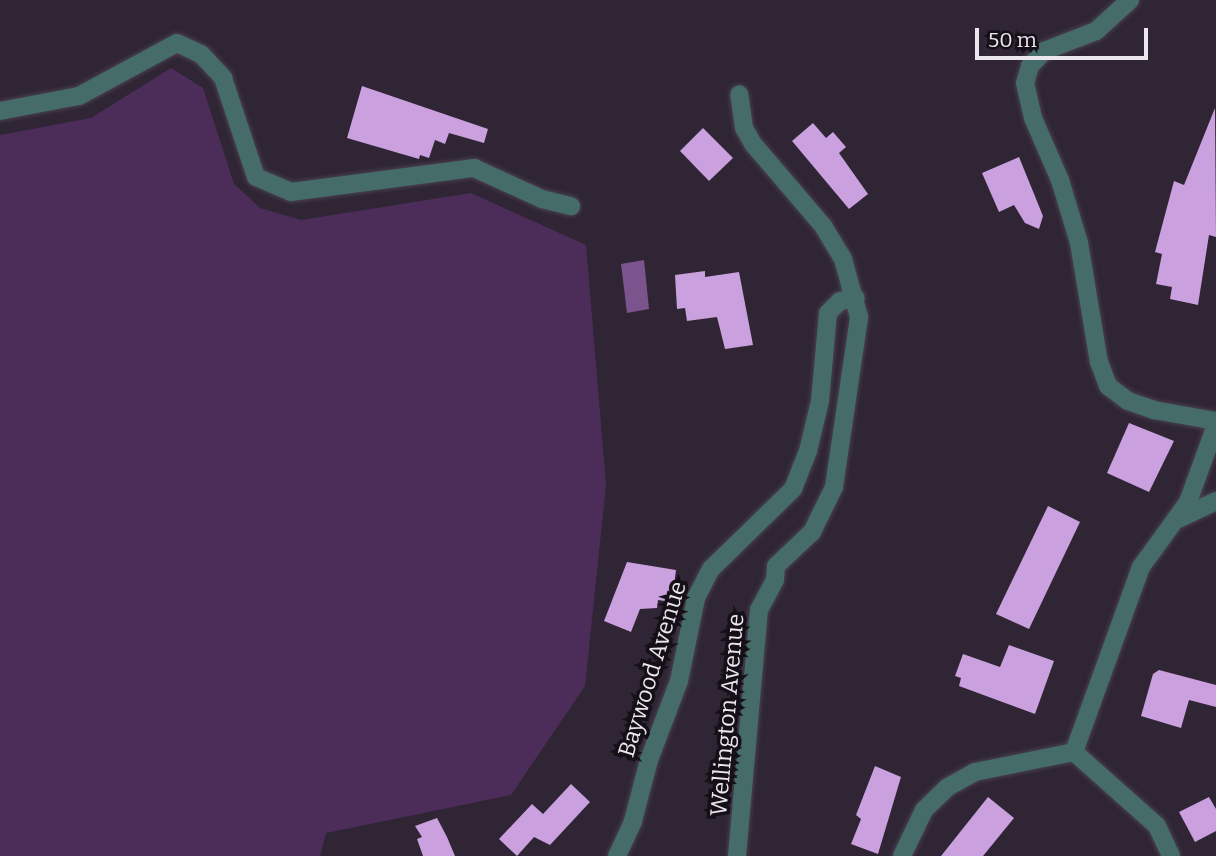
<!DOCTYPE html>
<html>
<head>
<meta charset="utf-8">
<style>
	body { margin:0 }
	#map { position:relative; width:1216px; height:856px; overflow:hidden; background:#2f2534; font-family:Bitter,serif }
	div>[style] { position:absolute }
	.green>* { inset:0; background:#4c2d5a }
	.water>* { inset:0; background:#7c548d }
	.building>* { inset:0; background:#caa0de }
	.roads { filter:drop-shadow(0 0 2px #49404e) drop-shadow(0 0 2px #49404e) }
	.minor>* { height:18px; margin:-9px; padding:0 9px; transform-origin:9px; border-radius:9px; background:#456c69 }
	span { translate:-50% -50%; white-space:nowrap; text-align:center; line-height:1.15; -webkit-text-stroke:7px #151017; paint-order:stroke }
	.street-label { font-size:23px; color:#ece6ef }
	.scale { position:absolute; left:975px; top:28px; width:173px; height:32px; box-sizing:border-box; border:4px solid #ece6ef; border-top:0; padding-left:9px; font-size:21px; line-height:24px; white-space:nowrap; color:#ece6ef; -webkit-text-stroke:5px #151017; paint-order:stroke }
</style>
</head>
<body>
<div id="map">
	<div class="green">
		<div style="clip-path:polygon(171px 68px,203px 88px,234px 184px,260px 208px,301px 220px,471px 193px,586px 245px,606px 485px,585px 686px,511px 795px,326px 833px,320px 856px,0 856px,0 135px,91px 118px)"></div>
	</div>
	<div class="water">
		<div style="clip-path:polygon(644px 260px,649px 309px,627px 313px,621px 264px)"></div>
	</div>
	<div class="building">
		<div style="clip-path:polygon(362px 86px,488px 129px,484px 143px,449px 133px,445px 144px,435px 140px,429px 158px,420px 155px,419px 159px,347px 138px)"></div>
		<div style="clip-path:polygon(1215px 108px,1216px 237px,1209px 235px,1198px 305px,1170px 299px,1172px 287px,1156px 284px,1162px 254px,1155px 252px,1174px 181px,1184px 185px)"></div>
		<div style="clip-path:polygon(813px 123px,826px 138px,833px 132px,846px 147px,839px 153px,868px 194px,849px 209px,792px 141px)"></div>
		<div style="clip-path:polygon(703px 128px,733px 158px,709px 181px,680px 151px)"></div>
		<div style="clip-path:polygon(1019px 157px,1043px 216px,1039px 229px,1025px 223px,1014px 205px,999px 212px,982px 173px)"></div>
		<div style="clip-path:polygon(705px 271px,705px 277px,739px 272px,753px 345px,725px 349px,717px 317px,687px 321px,685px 308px,677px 309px,675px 275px)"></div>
		<div style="clip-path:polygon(1129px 423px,1174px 441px,1149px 492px,1107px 473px)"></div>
		<div style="clip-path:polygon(1048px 506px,1080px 522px,1029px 629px,996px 614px)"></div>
		<div style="clip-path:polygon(627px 562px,676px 570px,672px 602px,658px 600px,657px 608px,640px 609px,631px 632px,604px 621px)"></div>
		<div style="clip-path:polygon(1009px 645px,1054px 661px,1035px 714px,959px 686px,961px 678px,955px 676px,963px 654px,1000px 667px)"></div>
		<div style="clip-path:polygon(1159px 670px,1216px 685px,1216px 707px,1189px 700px,1181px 728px,1141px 716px,1153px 674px)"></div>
		<div style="clip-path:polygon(875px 766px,901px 777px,878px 854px,851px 844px,861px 819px,856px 815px)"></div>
		<div style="clip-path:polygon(571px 784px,590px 802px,550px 845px,534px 837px,517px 856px,499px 839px,532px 804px,543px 814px)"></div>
		<div style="clip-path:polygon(988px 797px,1014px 818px,983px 856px,941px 856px)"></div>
		<div style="clip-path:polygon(1209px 797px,1216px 809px,1216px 831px,1195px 842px,1179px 812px)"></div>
		<div style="clip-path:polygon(437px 818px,447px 837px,455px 856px,423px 856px,417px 839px,422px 837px,415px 826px)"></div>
	</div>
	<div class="roads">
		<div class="minor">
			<div style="left:1130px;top:0;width:46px;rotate:137.6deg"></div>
			<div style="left:1096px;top:31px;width:56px;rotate:159deg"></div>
			<div style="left:1044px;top:51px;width:21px;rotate:133deg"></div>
			<div style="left:1030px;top:66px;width:18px;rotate:106deg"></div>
			<div style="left:1025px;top:83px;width:36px;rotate:77deg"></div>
			<div style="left:1033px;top:118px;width:68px;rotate:66.5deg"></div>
			<div style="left:1060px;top:180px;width:66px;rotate:73.2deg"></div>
			<div style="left:1079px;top:243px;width:121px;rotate:80.5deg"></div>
			<div style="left:1099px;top:362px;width:26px;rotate:69deg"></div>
			<div style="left:1108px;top:386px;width:25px;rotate:37deg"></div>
			<div style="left:1128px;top:401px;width:28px;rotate:19deg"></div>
			<div style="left:1154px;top:410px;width:63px;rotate:10.1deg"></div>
			<div style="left:0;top:111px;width:80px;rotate:-10.8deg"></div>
			<div style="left:79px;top:96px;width:111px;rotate:-28.4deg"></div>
			<div style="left:177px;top:43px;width:26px;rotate:25deg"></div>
			<div style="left:201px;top:54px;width:33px;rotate:47deg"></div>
			<div style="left:223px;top:78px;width:104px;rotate:71.6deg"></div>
			<div style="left:256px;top:177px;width:38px;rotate:23deg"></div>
			<div style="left:291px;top:192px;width:185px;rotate:-7.5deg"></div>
			<div style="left:474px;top:168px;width:75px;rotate:24.5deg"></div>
			<div style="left:542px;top:199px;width:30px;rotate:14deg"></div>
			<div style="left:1178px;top:519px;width:42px;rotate:-25.3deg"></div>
			<div style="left:1074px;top:752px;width:111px;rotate:41.7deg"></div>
			<div style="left:1157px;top:826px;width:33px;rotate:65deg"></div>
			<div style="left:617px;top:856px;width:38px;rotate:-65deg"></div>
			<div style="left:633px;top:821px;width:63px;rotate:-75.3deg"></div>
			<div style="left:649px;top:760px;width:85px;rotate:-69.2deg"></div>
			<div style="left:679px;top:681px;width:85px;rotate:-78.4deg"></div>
			<div style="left:696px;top:598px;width:33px;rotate:-63deg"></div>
			<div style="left:711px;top:569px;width:115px;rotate:-44.3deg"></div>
			<div style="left:793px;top:489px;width:41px;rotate:-68.5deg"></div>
			<div style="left:808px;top:451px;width:51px;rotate:-76.5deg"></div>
			<div style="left:820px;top:401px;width:88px;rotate:-84.8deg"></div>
			<div style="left:828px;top:313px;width:17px;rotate:-45deg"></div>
			<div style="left:840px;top:301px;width:16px;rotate:-11deg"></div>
			<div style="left:737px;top:856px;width:247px;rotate:-84.9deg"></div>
			<div style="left:759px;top:610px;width:34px;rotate:-62deg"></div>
			<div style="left:775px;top:580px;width:14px;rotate:-86deg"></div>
			<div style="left:776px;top:566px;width:50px;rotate:-43.4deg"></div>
			<div style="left:812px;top:532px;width:50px;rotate:-63.9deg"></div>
			<div style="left:834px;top:487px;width:172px;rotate:-81.6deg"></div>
			<div style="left:859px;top:317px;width:60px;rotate:-105.4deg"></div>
			<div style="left:843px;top:259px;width:37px;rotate:-121deg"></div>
			<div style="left:824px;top:227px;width:109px;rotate:-130.5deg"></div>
			<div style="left:753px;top:144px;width:18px;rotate:-119deg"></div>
			<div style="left:744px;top:128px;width:34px;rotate:-98deg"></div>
			<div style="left:902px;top:856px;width:51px;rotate:-64.4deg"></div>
			<div style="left:924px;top:810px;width:33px;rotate:-44deg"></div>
			<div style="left:948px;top:787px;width:31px;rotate:-29deg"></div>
			<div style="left:975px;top:772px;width:101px;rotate:-11.4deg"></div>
			<div style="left:1074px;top:752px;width:197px;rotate:-70.1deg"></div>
			<div style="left:1141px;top:567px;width:80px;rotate:-54.1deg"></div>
			<div style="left:1188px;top:502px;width:82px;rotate:-70deg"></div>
		</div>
	</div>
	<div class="street-label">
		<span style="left:652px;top:669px;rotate:-73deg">Baywood Avenue</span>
		<span style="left:727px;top:715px;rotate:-85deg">Wellington Avenue</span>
	</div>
	<div class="scale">50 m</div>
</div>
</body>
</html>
